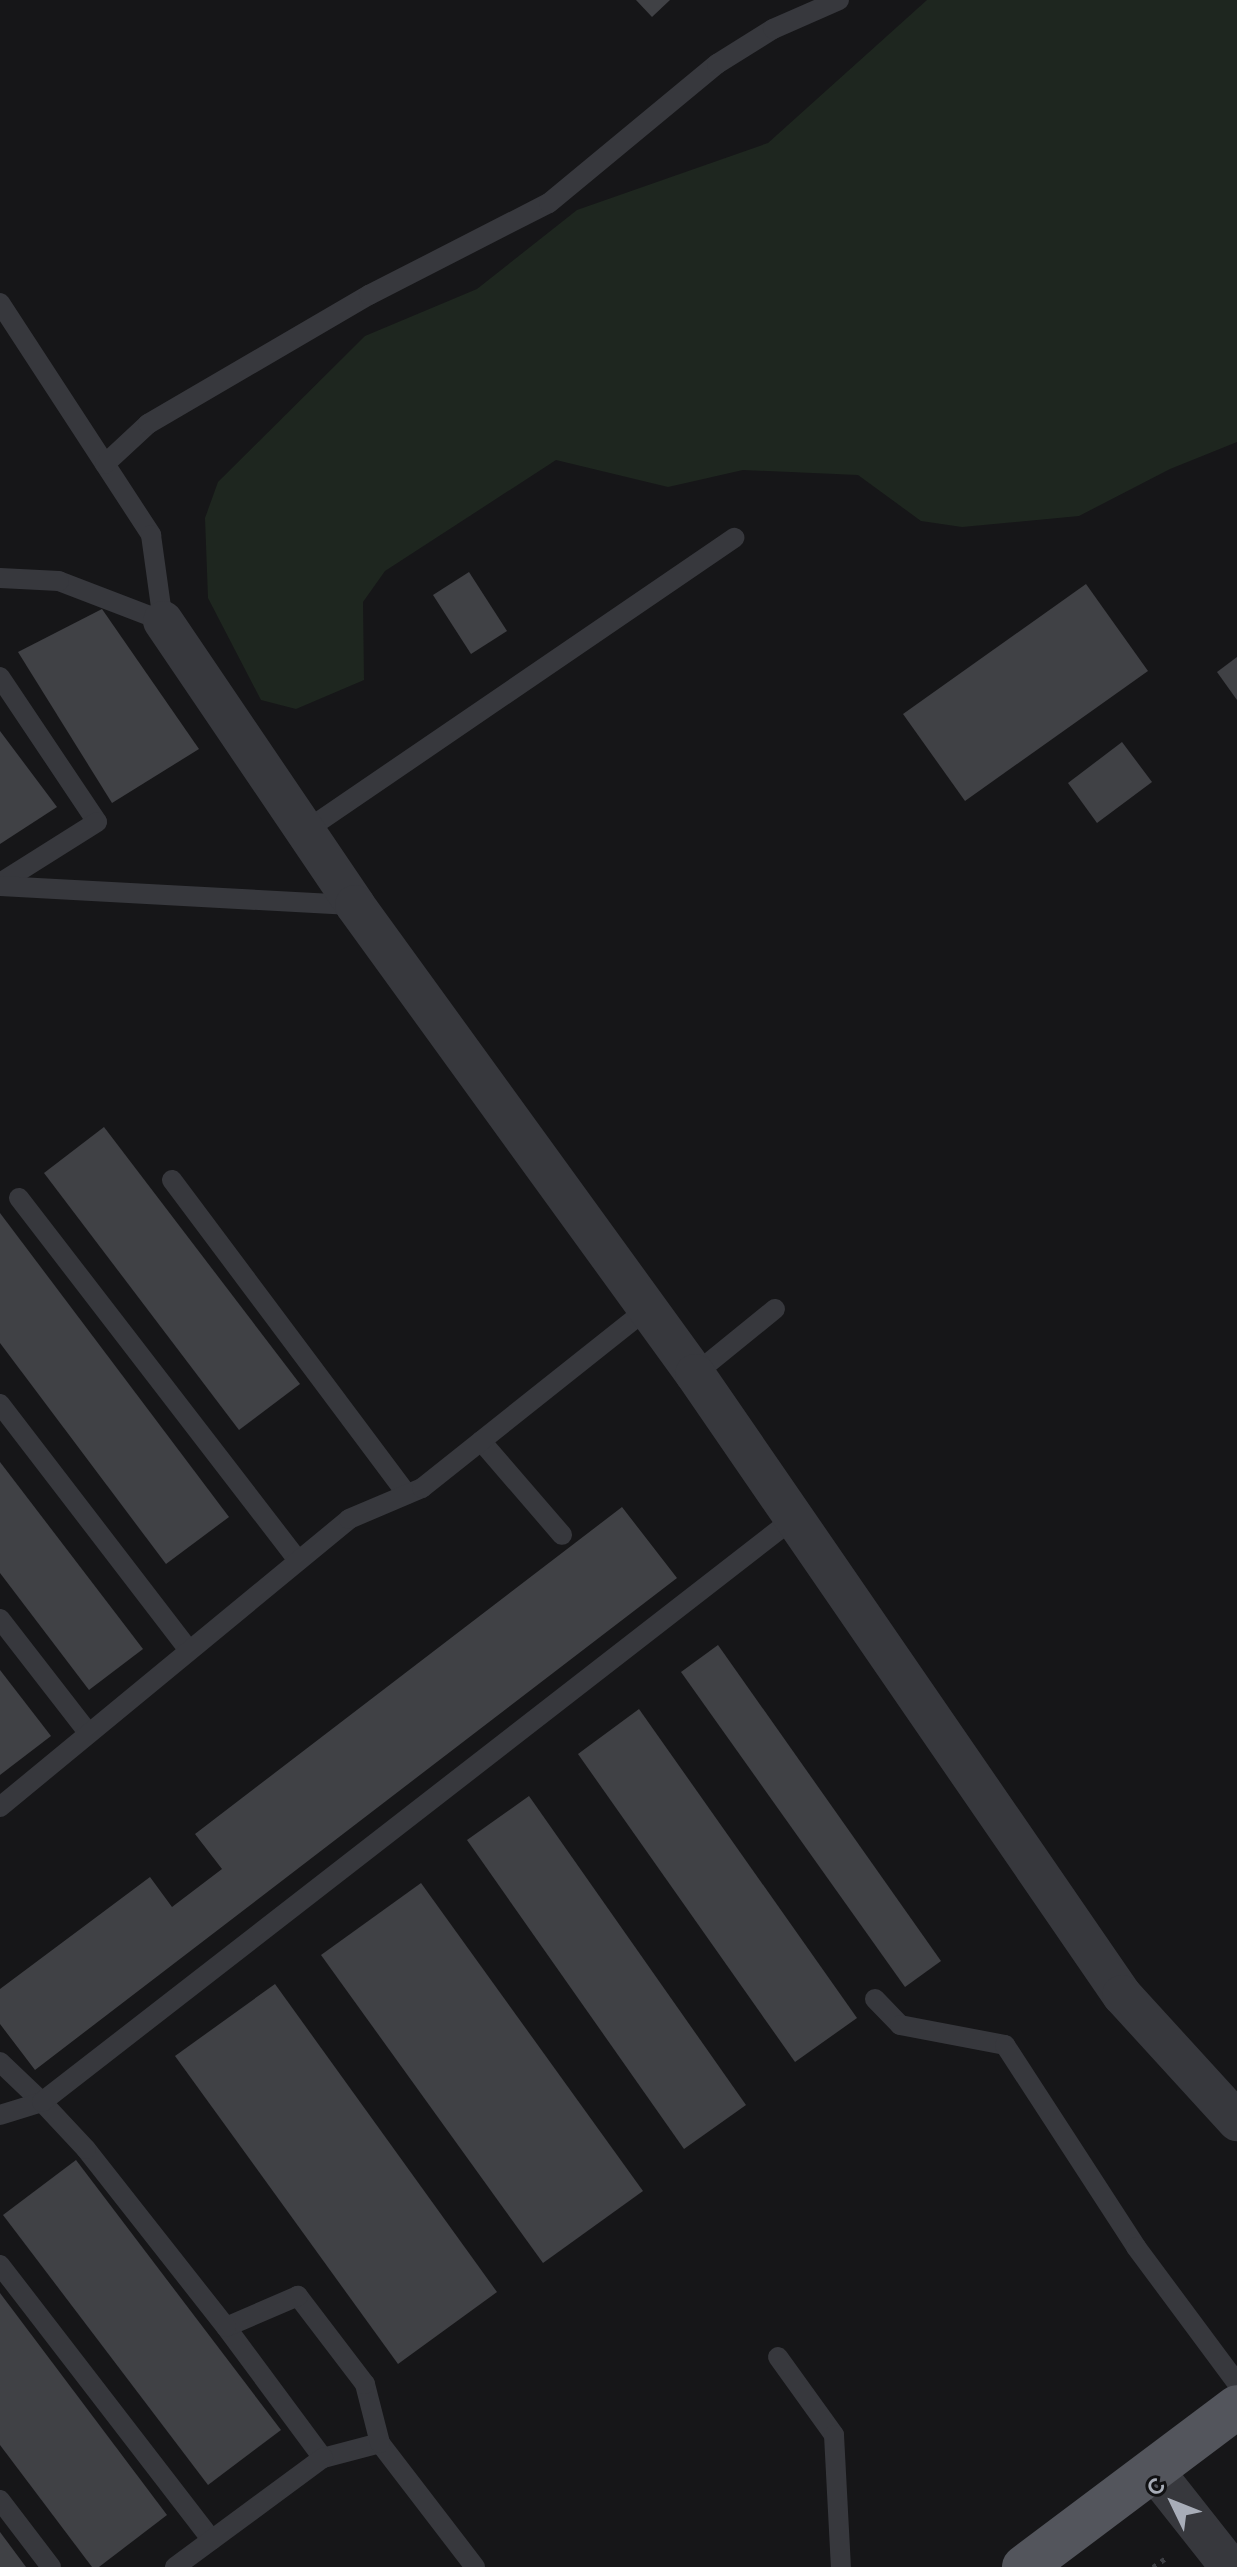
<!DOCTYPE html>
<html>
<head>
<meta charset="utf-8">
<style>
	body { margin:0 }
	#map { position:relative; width:1237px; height:2567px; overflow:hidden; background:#161618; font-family:Raleway,sans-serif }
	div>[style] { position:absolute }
	.green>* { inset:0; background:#1e261f }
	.building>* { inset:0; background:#404145 }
	.path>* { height:5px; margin-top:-2.5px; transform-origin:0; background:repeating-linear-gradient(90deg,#3d3f44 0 4px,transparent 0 10px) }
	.service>* { height:20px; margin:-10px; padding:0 10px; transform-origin:10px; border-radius:10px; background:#37383d }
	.minor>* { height:40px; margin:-20px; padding:0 20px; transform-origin:20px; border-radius:20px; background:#37383d }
	.primary>* { height:44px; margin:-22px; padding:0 22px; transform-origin:22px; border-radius:22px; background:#53555c }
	span { translate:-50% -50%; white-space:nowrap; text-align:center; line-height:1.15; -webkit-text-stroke:8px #111113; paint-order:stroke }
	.north { position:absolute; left:1133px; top:2463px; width:80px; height:80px; -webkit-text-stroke:6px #111113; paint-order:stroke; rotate:313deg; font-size:22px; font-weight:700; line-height:32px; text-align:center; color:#a8adb8 }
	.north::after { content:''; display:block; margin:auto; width:28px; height:36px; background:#a8adb8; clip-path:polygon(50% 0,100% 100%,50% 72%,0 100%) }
</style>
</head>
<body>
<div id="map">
	<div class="green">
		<div style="clip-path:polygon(927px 0,1237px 0,1237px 442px,1170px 469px,1079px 516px,962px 527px,921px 521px,858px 475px,743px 470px,668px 487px,556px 460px,385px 571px,363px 602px,364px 680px,296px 709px,261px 700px,208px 598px,205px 518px,218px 482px,365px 336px,477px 289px,577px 210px,768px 143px)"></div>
	</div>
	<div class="building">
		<div style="clip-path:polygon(636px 0,670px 0,652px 17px)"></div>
		<div style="clip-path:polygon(469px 572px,507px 631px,471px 654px,433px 595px)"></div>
		<div style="clip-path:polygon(1086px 584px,1148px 671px,965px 801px,903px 714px)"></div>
		<div style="clip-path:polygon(102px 609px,199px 749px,112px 803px,18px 652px)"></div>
		<div style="clip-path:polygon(1237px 657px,1237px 700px,1217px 672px)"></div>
		<div style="clip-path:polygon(0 731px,57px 807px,0 844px)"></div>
		<div style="clip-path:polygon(1122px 742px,1152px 782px,1097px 823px,1068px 783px)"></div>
		<div style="clip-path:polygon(104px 1127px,300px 1384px,239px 1430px,44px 1173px)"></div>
		<div style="clip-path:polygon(0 1213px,229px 1517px,166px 1564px,0 1343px)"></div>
		<div style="clip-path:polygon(0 1462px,143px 1649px,89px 1690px,0 1573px)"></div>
		<div style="clip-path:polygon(622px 1507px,677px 1578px,35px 2070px,0 2024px,0 1989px,150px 1877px,172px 1907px,222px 1869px,195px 1834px)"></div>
		<div style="clip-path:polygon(718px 1645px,941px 1961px,905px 1987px,681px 1672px)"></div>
		<div style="clip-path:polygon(0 1670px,51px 1736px,0 1775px)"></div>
		<div style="clip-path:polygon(639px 1709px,857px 2018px,795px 2062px,578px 1754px)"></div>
		<div style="clip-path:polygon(529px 1796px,746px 2105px,684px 2149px,467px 1840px)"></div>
		<div style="clip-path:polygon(421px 1883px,643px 2191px,543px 2263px,321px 1955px)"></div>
		<div style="clip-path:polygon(275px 1984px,497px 2292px,398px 2364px,175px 2056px)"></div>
		<div style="clip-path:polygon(76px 2160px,281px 2430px,208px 2485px,3px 2215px)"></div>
		<div style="clip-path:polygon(0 2293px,167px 2515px,99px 2567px,92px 2567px,0 2445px)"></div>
		<div style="clip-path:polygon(0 2532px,26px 2567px,0 2567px)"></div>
	</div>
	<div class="path">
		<div style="left:1153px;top:2567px;width:19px;rotate:-35deg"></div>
	</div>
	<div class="service">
		<div style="left:0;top:303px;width:277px;rotate:56.9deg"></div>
		<div style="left:151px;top:535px;width:87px;rotate:82.1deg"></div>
		<div style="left:163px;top:621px;width:111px;rotate:-159deg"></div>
		<div style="left:59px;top:581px;width:59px;rotate:-177.1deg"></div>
		<div style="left:105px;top:464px;width:59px;rotate:-42.9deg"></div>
		<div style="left:148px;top:424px;width:256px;rotate:-30.3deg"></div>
		<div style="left:369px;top:295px;width:202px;rotate:-27.1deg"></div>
		<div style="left:549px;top:203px;width:218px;rotate:-39.6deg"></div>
		<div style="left:717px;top:64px;width:66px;rotate:-32deg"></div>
		<div style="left:773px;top:29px;width:72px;rotate:-23.7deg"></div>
		<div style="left:0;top:677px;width:174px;rotate:56.2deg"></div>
		<div style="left:97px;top:822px;width:115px;rotate:147.8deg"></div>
		<div style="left:305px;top:831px;width:520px;rotate:-34.33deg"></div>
		<div style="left:0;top:886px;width:356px;rotate:3.1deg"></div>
		<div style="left:172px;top:1180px;width:392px;rotate:53.2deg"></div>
		<div style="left:19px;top:1198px;width:457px;rotate:52.4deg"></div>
		<div style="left:695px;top:1374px;width:103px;rotate:-39.1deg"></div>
		<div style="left:0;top:1404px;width:309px;rotate:52.5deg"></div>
		<div style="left:481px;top:1441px;width:124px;rotate:49.2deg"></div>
		<div style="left:0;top:1619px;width:142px;rotate:52.2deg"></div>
		<div style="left:0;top:1807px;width:452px;rotate:-39.5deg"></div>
		<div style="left:349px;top:1519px;width:79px;rotate:-23deg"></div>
		<div style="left:422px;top:1488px;width:288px;rotate:-38.5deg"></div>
		<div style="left:875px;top:1999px;width:36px;rotate:46deg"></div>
		<div style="left:900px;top:2025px;width:107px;rotate:10.8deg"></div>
		<div style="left:1005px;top:2045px;width:241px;rotate:57deg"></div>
		<div style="left:1136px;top:2247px;width:169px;rotate:53.4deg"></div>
		<div style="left:0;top:2062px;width:58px;rotate:43.6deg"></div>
		<div style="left:42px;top:2102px;width:44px;rotate:162.8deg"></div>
		<div style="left:0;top:2265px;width:347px;rotate:52.4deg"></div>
		<div style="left:226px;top:2327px;width:163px;rotate:53.5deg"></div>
		<div style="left:323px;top:2458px;width:59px;rotate:-14.7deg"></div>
		<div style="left:778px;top:2357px;width:96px;rotate:54.3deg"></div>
		<div style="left:834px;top:2435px;width:132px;rotate:87deg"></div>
		<div style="left:0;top:2500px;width:84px;rotate:52.7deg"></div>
		<div style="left:175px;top:2567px;width:184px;rotate:-36.4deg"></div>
		<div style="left:475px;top:2567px;width:156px;rotate:-127.5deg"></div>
		<div style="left:380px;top:2443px;width:61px;rotate:-104.3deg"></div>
		<div style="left:365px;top:2384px;width:111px;rotate:-127.3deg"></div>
		<div style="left:298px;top:2296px;width:78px;rotate:156.7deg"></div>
		<div style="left:226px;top:2327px;width:226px;rotate:-128.2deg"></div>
		<div style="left:86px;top:2149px;width:64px;rotate:-133.1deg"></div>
		<div style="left:42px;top:2102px;width:952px;rotate:-37.83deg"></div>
	</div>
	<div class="minor">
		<div style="left:163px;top:621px;width:343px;rotate:55.9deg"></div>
		<div style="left:355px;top:905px;width:579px;rotate:54.06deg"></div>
		<div style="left:695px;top:1374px;width:754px;rotate:55.49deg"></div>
		<div style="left:1122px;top:1995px;width:171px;rotate:47.6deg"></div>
		<div style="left:1155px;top:2472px;width:121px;rotate:51.7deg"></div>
	</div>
	<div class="primary">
		<div style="left:1024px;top:2567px;width:266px;rotate:-36.9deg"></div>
	</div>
	<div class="north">С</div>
</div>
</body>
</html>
